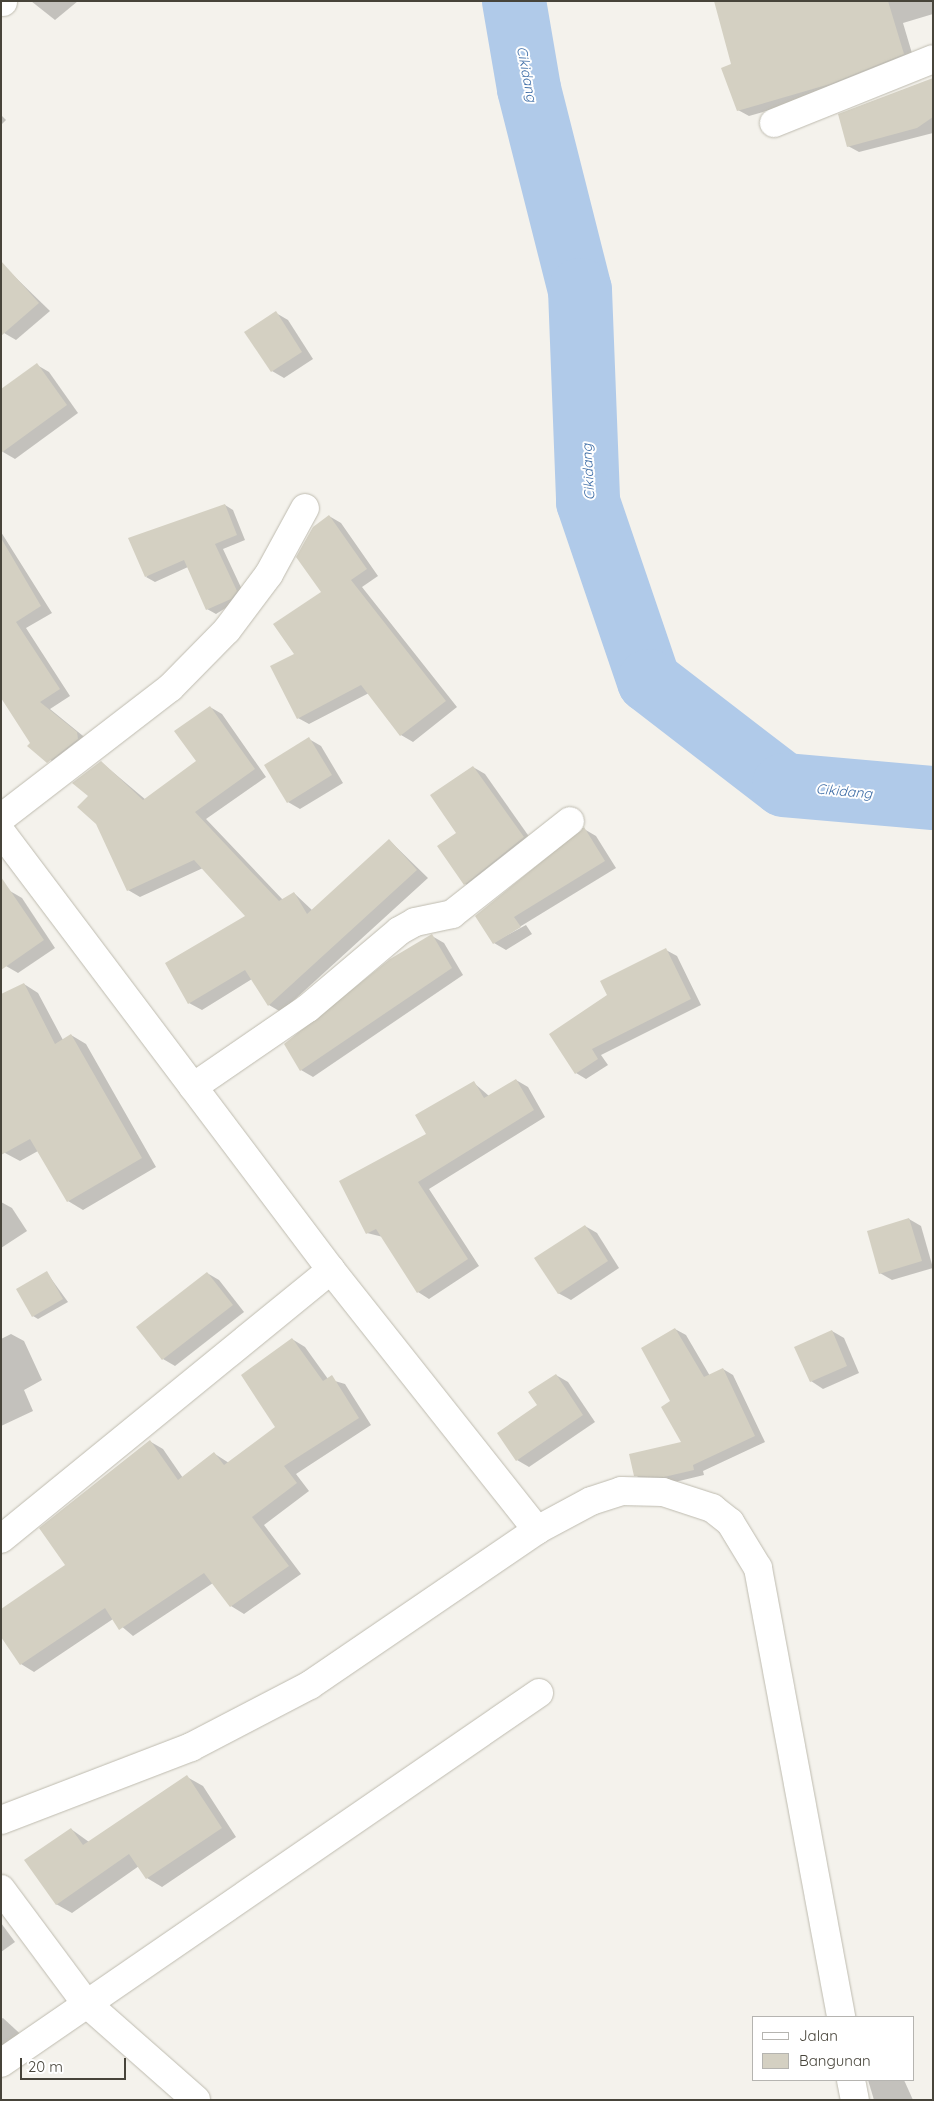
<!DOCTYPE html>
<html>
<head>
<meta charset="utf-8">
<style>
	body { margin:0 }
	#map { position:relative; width:934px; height:2101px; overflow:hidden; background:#f4f2ec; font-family:Quicksand,sans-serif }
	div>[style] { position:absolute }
	.shadow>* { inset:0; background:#0003 }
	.river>* { height:64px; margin:-32px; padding:0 32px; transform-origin:32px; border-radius:32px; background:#b0cae9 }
	.building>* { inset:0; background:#d4d0c2 }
	.roads { filter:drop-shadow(0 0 1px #bebbaf) drop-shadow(0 0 1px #bebbaf) }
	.minor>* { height:28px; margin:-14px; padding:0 14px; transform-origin:14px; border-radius:14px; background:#fff }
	span { translate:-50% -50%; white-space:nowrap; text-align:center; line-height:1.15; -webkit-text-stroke:4px #fff; paint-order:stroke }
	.water-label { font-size:14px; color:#3f6ea7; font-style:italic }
	.frame { position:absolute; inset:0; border:2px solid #47443a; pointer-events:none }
	.legend { position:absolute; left:752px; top:2016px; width:162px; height:65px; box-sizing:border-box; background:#fff; border:1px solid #b5b4b0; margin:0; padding:6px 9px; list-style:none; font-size:15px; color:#47443a }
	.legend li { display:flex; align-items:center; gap:10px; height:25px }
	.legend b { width:25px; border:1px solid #b5b4b0 }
	.scale { position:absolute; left:20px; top:2058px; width:106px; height:22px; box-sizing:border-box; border:2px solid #47443a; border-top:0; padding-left:6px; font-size:15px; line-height:18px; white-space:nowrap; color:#47443a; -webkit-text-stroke:4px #fff; paint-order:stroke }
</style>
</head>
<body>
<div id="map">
	<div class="shadow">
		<div style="clip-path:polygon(31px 1px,78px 1px,55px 20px)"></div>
		<div style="clip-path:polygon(824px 1px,933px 1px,933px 14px,903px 23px,914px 60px,842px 89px,749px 116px,738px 110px,732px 65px)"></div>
		<div style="clip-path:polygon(933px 80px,933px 133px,859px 152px,848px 146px,840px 115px)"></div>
		<div style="clip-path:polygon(1px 115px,6px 120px,1px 125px)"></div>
		<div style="clip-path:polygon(13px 275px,50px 311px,16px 340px,4px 333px)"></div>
		<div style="clip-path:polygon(276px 313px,288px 320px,313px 359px,284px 378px,272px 371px)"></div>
		<div style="clip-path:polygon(37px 365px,49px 372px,78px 413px,15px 459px,3px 452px)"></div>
		<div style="clip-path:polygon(225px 505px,233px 510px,245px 540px,223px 549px,245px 596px,216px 614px,207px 609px,188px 567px,155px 582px,146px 577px)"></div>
		<div style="clip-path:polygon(329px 516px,341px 523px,378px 576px,362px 587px,457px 707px,413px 742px,401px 735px,369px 693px,309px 724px,298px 718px,296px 655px,322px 592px)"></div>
		<div style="clip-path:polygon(1px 532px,52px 613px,26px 628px,70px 696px,50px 709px,88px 740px,60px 768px,31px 743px,1px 695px)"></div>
		<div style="clip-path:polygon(210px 707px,222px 714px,266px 777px,206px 819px,283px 900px,294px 893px,313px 911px,389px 840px,428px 878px,281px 1012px,269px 1005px,252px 979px,202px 1010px,189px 1003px,247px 916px,203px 868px,140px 897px,128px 890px,89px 796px,101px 762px,146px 800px,198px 762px)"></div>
		<div style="clip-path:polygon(309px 739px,321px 746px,343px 783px,300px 809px,288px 802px)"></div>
		<div style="clip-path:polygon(473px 767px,485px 774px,535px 845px,477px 891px,465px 884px,458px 834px)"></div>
		<div style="clip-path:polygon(584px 829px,596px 836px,616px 868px,498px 940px,526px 925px,532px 934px,506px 950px,494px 943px,477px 916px)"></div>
		<div style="clip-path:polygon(10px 891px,22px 898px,55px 948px,18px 973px,6px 966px)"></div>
		<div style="clip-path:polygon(432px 936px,444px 943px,463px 975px,313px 1077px,301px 1070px,285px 1044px)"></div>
		<div style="clip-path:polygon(666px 950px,677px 956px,701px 1005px,601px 1055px,608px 1065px,586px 1079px,576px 1073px,609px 996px)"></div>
		<div style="clip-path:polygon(24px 984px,38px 993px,63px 1040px,71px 1035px,86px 1044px,156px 1167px,83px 1210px,68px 1201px,38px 1151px,20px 1161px,5px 1153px)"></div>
		<div style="clip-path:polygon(516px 1080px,528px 1087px,545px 1117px,429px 1189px,479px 1266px,429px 1299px,418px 1292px,383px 1237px,367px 1233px,428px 1134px,474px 1083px,489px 1096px)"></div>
		<div style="clip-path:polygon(1px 1202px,12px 1208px,27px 1231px,1px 1248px)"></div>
		<div style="clip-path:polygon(909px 1219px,921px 1226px,933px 1268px,892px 1280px,880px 1273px)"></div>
		<div style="clip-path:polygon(585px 1226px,597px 1233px,619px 1268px,571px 1300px,558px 1293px)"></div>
		<div style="clip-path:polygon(47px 1273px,68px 1302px,38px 1319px,33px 1316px)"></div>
		<div style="clip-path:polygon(207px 1273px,219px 1280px,244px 1312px,175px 1366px,163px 1359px)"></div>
		<div style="clip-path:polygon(675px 1329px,686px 1335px,710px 1376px,723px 1369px,733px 1375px,765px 1442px,703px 1471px,704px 1475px,675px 1482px,645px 1481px,635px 1475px,683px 1443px,672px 1401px)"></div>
		<div style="clip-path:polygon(832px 1331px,844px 1338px,859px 1373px,823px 1389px,811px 1381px)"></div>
		<div style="clip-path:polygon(11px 1334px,24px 1341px,42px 1380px,24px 1390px,33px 1411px,1px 1426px,1px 1339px)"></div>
		<div style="clip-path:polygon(292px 1339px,305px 1347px,328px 1379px,345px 1384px,371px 1425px,296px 1474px,309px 1491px,264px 1525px,301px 1574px,244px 1614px,231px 1606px,213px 1583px,133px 1636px,113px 1619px,34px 1672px,21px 1664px,1px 1635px,67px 1566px,151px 1442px,163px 1449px,183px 1478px,215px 1454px,229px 1463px,277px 1427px)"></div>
		<div style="clip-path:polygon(556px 1375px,568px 1382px,595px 1422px,529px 1467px,517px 1460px)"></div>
		<div style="clip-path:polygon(187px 1777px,203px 1786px,236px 1837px,162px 1887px,147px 1878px,139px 1866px,72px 1913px,56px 1904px,71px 1829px,89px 1842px)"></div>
		<div style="clip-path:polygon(1px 1923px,15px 1942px,1px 1952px)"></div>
		<div style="clip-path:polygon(3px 2018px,28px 2041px,1px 2062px,1px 2019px)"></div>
		<div style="clip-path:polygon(868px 2080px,904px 2080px,913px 2100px,874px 2100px)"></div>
	</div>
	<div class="river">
		<div style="left:514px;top:1px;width:89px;rotate:80.3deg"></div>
		<div style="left:529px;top:89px;width:207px;rotate:75.8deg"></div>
		<div style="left:580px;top:290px;width:212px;rotate:87.8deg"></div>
		<div style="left:588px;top:502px;width:189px;rotate:71.2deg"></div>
		<div style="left:649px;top:681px;width:170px;rotate:37.6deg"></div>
		<div style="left:784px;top:785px;width:150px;rotate:5deg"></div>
	</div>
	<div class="building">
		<div style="clip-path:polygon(714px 1px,888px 1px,904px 54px,830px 84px,737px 111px,721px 68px,731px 64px)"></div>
		<div style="clip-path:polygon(933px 78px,933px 117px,917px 128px,847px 147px,838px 114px)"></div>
		<div style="clip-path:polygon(1px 261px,39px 303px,1px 336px)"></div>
		<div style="clip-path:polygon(276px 311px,302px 352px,271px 372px,244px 332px)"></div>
		<div style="clip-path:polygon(37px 363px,67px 405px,1px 453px,1px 389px)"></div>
		<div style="clip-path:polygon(225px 504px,237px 535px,215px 544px,237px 591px,231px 599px,206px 610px,184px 560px,145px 577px,128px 538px)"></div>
		<div style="clip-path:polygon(329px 515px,367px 569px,351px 580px,446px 701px,400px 736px,361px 685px,297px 719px,270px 666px,294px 654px,273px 624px,321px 592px,296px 557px,313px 527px)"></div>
		<div style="clip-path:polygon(1px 538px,41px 606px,16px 622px,60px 689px,40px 702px,77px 732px,78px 739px,47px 763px,27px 746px,30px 743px,1px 698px)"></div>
		<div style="clip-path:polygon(210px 706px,255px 769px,195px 812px,279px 901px,294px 892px,307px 914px,389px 839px,417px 870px,268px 1006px,245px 970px,188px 1004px,165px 963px,245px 916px,194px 860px,127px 891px,96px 824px,77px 807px,88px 796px,72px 783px,101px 761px,143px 800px,196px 761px,174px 731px)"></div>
		<div style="clip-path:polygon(309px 737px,332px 775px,287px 803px,264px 765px)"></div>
		<div style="clip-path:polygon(473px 766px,524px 837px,464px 885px,437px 846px,456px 833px,430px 795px)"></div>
		<div style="clip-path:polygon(584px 827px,605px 861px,514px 917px,521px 927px,493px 944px,475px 916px)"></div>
		<div style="clip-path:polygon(1px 877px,44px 940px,1px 970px)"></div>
		<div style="clip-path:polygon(432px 934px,452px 968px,300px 1071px,284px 1044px,390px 959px)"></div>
		<div style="clip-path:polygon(666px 948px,691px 999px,592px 1049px,598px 1059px,575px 1074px,549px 1034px,607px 995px,600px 981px)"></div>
		<div style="clip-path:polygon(24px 983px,55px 1044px,71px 1034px,142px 1158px,67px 1202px,30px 1139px,1px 1155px,1px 994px)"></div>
		<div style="clip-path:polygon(516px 1079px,534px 1110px,418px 1182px,468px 1259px,417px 1293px,376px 1229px,366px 1234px,339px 1181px,426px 1134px,415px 1115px,474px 1081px,484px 1098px)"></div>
		<div style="clip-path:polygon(909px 1218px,922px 1261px,879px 1274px,867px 1231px)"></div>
		<div style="clip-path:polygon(585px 1225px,608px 1261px,558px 1294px,534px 1258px)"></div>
		<div style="clip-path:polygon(47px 1271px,63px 1299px,32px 1317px,16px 1289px)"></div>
		<div style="clip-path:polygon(207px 1272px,233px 1305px,162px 1360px,136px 1327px)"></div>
		<div style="clip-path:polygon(675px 1328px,704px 1377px,723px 1368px,755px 1436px,693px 1465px,694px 1470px,664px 1477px,634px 1476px,629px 1454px,681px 1442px,661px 1407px,670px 1401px,641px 1348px)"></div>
		<div style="clip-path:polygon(832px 1330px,847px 1366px,810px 1382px,794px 1347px)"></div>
		<div style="clip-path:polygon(292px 1338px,323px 1381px,332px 1375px,359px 1418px,284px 1466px,297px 1483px,252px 1517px,289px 1566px,230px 1607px,204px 1573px,119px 1630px,105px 1608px,20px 1665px,1px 1637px,1px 1609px,65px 1565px,39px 1528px,150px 1440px,178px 1480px,214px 1452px,224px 1465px,275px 1427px,241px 1375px)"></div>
		<div style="clip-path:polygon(556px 1374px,583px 1415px,516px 1461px,497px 1433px,537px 1405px,528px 1392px)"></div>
		<div style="clip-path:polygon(187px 1775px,222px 1828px,146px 1879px,129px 1854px,56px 1905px,24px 1860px,71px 1828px,83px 1845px)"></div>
	</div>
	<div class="roads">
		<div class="minor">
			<div style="left:3px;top:1px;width:1px;rotate:90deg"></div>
			<div style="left:774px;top:123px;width:171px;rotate:-21.9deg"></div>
			<div style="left:1px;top:818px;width:213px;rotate:-37.6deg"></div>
			<div style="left:170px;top:688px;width:81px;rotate:-45.5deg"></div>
			<div style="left:227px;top:630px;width:70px;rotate:-53.1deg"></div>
			<div style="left:269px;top:574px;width:75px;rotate:-61.4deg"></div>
			<div style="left:1px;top:832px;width:548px;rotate:53deg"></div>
			<div style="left:331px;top:1270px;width:332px;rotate:51.6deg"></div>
			<div style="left:193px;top:1087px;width:140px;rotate:-34.5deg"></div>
			<div style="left:308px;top:1008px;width:119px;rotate:-40.2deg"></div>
			<div style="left:399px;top:931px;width:18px;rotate:-29deg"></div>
			<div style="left:415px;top:922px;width:38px;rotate:-12deg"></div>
			<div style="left:452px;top:914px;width:150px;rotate:-38.2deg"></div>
			<div style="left:1px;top:1539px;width:426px;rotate:-39.2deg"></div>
			<div style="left:1px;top:1820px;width:204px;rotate:-21deg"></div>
			<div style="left:191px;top:1747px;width:134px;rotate:-27.5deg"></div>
			<div style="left:310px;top:1685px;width:275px;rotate:-34.3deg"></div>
			<div style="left:537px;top:1530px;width:61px;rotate:-28.2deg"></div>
			<div style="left:591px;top:1501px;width:32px;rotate:-18deg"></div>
			<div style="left:621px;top:1491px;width:42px;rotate:1.4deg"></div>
			<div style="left:663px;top:1492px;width:52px;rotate:18.1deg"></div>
			<div style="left:712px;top:1508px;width:23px;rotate:38deg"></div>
			<div style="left:730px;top:1522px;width:54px;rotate:58.7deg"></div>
			<div style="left:758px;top:1568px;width:457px;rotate:79.5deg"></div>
			<div style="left:1px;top:1889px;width:141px;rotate:53.4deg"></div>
			<div style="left:85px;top:2002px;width:148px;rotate:41.4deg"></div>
			<div style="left:1px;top:2063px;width:653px;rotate:-34.52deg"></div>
			<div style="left:851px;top:2080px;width:20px;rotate:79deg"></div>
		</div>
	</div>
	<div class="water-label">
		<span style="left:527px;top:74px;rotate:79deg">Cikidang</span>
		<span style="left:588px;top:472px;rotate:-93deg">Cikidang</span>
		<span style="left:844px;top:791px;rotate:5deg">Cikidang</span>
	</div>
	<div class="frame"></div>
	<ul class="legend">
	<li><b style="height:6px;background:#fff"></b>Jalan</li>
	<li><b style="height:14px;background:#d4d0c2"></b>Bangunan</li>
	</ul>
	<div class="scale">20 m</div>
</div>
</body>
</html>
